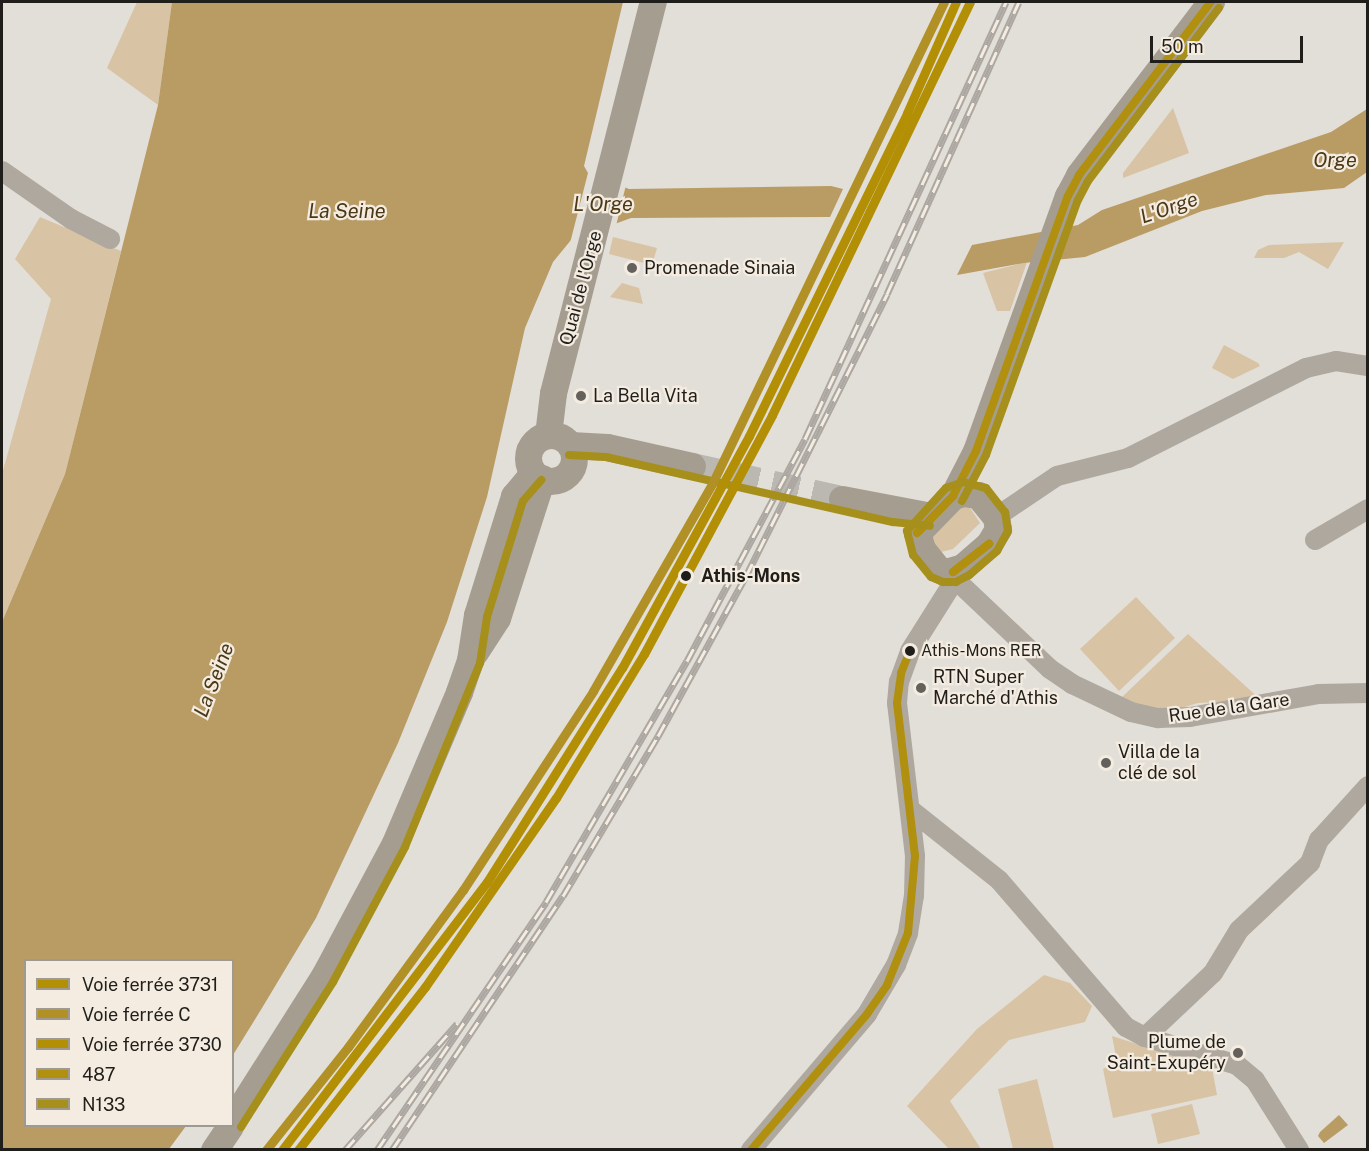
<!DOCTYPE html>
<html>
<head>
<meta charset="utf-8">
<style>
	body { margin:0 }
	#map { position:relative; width:1369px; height:1151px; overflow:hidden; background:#e2ded8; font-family:"Public Sans",sans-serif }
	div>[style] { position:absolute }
	.green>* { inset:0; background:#d8c4a4 }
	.water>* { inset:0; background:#b99b64 }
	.pier>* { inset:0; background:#e2ded8 }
	.secondary-tunnel>* { height:27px; margin-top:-13.5px; transform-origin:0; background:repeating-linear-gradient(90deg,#bbb8b2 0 27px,transparent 0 41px) }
	.street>* { height:20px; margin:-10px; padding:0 10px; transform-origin:10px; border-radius:10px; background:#afa89f }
	.secondary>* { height:27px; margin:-13.5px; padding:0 13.5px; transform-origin:13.5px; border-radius:13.5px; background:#a69d91 }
	.secondary>.ring { margin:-13.5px; padding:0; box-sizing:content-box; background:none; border:27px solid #a69d91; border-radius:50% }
	.rail>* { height:7px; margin-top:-3.5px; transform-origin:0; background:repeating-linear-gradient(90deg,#f4ece0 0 14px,#aca7a1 0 28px); box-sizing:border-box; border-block:2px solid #aca7a1 }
	.bus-1>* { height:8px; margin:-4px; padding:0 4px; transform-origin:4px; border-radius:4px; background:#b0900e }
	.bus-2>* { height:8px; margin:-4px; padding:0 4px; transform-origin:4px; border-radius:4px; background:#a6901b }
	.rail-1>* { height:9px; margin:-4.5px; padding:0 4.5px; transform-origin:4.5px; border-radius:4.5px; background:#b38f05 }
	.rail-2>* { height:9px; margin:-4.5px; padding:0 4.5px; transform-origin:4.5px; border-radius:4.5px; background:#b19026 }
	.rail-3>* { height:9px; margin:-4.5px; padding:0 4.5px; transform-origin:4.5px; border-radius:4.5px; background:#b38f05 }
	.dots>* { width:16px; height:16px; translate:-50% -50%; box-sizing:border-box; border:3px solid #f4ece0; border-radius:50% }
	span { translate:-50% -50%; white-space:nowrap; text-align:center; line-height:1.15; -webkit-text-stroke:4.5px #f4ece0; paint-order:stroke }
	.bus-label { font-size:16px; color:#201e1a }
	.left { translate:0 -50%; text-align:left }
	.poi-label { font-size:18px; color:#201e1a }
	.right { translate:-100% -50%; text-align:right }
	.street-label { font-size:18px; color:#201e1a }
	.stop-label { font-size:18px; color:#201e1a; font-weight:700 }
	.water-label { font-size:20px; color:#4a3817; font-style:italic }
	.frame { position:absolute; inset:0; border:3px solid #201e1a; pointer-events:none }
	.legend { position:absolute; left:24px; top:959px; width:210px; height:168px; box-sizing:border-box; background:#f4ece0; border:2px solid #9f9a91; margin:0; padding:8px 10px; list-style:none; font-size:18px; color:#201e1a }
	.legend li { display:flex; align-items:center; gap:12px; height:30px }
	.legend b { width:30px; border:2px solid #9f9a91 }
	.scale { position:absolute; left:1150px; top:36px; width:153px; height:27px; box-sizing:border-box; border:3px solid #201e1a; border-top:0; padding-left:8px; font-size:18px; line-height:21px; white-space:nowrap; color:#201e1a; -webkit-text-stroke:4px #f4ece0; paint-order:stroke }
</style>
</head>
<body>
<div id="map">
	<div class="green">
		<div style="clip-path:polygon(137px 2px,172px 2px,158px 105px,107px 68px)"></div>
		<div style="clip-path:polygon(1173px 108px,1189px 153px,1123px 178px,1123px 173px)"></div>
		<div style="clip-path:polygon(40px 217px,121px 251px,65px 474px,2px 622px,2px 474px,51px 299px,15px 259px)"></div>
		<div style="clip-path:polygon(613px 237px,657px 248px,652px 265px,609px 254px)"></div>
		<div style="clip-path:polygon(1344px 242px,1328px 269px,1299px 252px,1284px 258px,1254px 258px,1258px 250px,1269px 245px)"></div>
		<div style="clip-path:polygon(1027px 262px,1010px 311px,997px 311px,983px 273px)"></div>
		<div style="clip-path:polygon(622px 283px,639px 288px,643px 304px,610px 297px)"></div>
		<div style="clip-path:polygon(1224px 345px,1258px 363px,1260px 366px,1233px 379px,1212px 368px)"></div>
		<div style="clip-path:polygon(967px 503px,980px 523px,953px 549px,941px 552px,934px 547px,931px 534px,959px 505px)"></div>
		<div style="clip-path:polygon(1136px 597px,1175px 638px,1119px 691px,1080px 649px)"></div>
		<div style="clip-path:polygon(1188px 634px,1261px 700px,1198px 703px,1172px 711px,1133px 705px,1121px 698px)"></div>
		<div style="clip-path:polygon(1044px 975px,1070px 983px,1092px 1006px,1085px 1022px,1009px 1040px,950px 1101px,981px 1149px,949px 1149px,907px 1106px,977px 1029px)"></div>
		<div style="clip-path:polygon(1112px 1036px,1212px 1068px,1217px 1095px,1113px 1118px,1103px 1069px,1117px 1062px)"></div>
		<div style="clip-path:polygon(1037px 1079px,1054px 1149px,1013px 1149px,998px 1089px)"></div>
		<div style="clip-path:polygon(1192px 1104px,1200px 1134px,1158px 1144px,1151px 1114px)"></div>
	</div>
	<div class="water">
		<div style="clip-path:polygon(172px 2px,623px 2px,584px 166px,588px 173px,629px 189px,831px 186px,843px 189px,830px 217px,631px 218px,571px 240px,553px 262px,525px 328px,487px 497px,447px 622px,398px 743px,316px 918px,262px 1008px,233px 1055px,232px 960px,26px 960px,26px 1126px,186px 1126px,169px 1149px,2px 1150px,2px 622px,65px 474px,158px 105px)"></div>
		<div style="clip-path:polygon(1367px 109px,1367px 172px,1344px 188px,1266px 195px,1202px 211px,1085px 257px,1024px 263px,957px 275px,972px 245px,1078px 225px,1102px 210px,1331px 132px)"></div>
		<div style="clip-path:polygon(1339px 1115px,1348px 1125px,1324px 1143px,1318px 1136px,1320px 1132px)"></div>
	</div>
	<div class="pier">
		<div style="clip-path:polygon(589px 169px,626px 185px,616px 226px,598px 231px,569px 247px)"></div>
	</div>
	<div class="secondary-tunnel">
		<div style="left:692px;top:466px;width:154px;rotate:12.4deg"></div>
	</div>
	<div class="street">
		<div style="left:2px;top:171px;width:84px;rotate:34.8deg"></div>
		<div style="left:71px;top:219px;width:44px;rotate:27.1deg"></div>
		<div style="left:996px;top:517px;width:73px;rotate:-33.9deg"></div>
		<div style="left:1057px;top:476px;width:73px;rotate:-14.2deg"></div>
		<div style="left:1128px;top:458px;width:199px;rotate:-26.8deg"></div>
		<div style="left:1306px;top:368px;width:31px;rotate:-13deg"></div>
		<div style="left:1336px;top:361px;width:32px;rotate:9deg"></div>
		<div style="left:1315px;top:540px;width:61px;rotate:-30.3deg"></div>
		<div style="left:957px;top:581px;width:128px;rotate:43.4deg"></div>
		<div style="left:1050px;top:669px;width:27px;rotate:34deg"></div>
		<div style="left:1072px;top:684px;width:65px;rotate:25.4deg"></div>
		<div style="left:1131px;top:712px;width:28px;rotate:13deg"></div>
		<div style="left:1158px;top:718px;width:32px;rotate:-2deg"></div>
		<div style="left:1190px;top:717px;width:131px;rotate:-10.1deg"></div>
		<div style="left:1319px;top:694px;width:49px;rotate:-1.2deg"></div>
		<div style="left:911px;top:810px;width:112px;rotate:38.5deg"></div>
		<div style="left:999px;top:880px;width:194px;rotate:49.2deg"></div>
		<div style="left:1126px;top:1027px;width:21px;rotate:28deg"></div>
		<div style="left:1145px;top:1037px;width:96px;rotate:16.9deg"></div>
		<div style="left:1237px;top:1065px;width:23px;rotate:40deg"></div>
		<div style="left:1255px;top:1080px;width:83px;rotate:57.8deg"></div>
		<div style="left:1145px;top:1037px;width:93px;rotate:-43.3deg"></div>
		<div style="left:1213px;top:973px;width:50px;rotate:-58.8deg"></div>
		<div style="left:1239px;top:930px;width:98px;rotate:-43.3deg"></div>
		<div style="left:1310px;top:863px;width:25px;rotate:-69deg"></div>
		<div style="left:1319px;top:840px;width:73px;rotate:-47.8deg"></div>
		<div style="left:751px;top:1150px;width:179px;rotate:-49.5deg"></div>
		<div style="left:867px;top:1014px;width:57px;rotate:-59.4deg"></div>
		<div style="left:896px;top:965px;width:34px;rotate:-69deg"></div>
		<div style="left:908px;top:933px;width:37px;rotate:-81deg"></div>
		<div style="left:914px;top:896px;width:40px;rotate:-88.6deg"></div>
		<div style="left:915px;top:856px;width:154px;rotate:-96.7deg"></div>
		<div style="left:897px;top:703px;width:21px;rotate:-85deg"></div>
		<div style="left:899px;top:682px;width:33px;rotate:-70deg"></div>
		<div style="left:910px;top:651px;width:99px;rotate:-57.8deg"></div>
	</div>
	<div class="secondary">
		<div style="left:548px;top:435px;width:42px;rotate:-83.2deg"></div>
		<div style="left:553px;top:393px;width:404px;rotate:-75.7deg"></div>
		<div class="ring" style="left:528px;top:435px;width:19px;height:19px"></div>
		<div style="left:570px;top:445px;width:37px;rotate:3deg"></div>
		<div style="left:607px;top:447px;width:87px;rotate:12.6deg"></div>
		<div style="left:963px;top:493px;width:15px;rotate:8deg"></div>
		<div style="left:978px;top:495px;width:28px;rotate:51deg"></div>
		<div style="left:996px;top:517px;width:12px;rotate:81deg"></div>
		<div style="left:998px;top:529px;width:17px;rotate:121deg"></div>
		<div style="left:989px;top:544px;width:35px;rotate:139deg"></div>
		<div style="left:963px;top:567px;width:19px;rotate:164deg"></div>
		<div style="left:945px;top:572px;width:8px;rotate:-157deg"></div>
		<div style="left:938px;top:569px;width:26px;rotate:-129deg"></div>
		<div style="left:922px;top:549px;width:17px;rotate:-107deg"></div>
		<div style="left:917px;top:533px;width:52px;rotate:-45.8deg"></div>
		<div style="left:953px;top:496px;width:10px;rotate:-17deg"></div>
		<div style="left:953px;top:496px;width:51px;rotate:-62.9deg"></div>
		<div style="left:976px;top:451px;width:271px;rotate:-70.2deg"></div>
		<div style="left:1068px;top:196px;width:24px;rotate:-62deg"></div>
		<div style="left:1079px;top:175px;width:218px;rotate:-52.7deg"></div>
		<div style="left:842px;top:499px;width:91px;rotate:10.8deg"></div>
		<div style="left:475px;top:652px;width:40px;rotate:-57.1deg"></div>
		<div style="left:497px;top:618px;width:147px;rotate:-72.2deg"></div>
		<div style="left:232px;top:1121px;width:172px;rotate:-57.6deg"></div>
		<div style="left:324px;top:976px;width:151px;rotate:-61.9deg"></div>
		<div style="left:395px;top:843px;width:164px;rotate:-67deg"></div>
		<div style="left:459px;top:692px;width:34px;rotate:-71deg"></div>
		<div style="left:470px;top:660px;width:46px;rotate:-81.2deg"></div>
		<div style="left:477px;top:615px;width:125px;rotate:-72.7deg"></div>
		<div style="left:514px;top:496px;width:30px;rotate:-50deg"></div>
		<div style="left:214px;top:1150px;width:29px;rotate:-56deg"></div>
	</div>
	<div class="rail">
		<div style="left:345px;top:1150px;width:169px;rotate:-48.4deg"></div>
		<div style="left:377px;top:1150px;width:300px;rotate:-55.7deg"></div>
		<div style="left:546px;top:902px;width:279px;rotate:-59.7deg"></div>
		<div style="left:687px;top:661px;width:251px;rotate:-62deg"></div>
		<div style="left:805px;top:439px;width:481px;rotate:-65.3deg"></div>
		<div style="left:392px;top:1150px;width:306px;rotate:-56.1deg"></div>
		<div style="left:563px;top:896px;width:186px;rotate:-59.3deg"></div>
		<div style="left:658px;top:736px;width:183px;rotate:-61.2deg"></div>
		<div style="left:746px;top:576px;width:315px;rotate:-63.4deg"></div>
		<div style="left:887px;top:294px;width:320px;rotate:-65.7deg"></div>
	</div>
	<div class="bus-1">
		<div style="left:953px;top:496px;width:51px;rotate:-62.9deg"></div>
		<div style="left:976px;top:451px;width:271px;rotate:-70.2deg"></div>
		<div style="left:1068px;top:196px;width:24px;rotate:-62deg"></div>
		<div style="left:1079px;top:175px;width:218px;rotate:-52.7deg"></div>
		<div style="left:917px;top:533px;width:52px;rotate:-45.8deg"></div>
		<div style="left:917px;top:533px;width:52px;rotate:-45.8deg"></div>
		<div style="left:953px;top:572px;width:46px;rotate:-37.9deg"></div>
		<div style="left:953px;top:572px;width:46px;rotate:-37.9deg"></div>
		<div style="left:751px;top:1150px;width:179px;rotate:-49.5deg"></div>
		<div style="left:867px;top:1014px;width:35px;rotate:-55deg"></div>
		<div style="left:887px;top:985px;width:56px;rotate:-68deg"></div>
		<div style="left:908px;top:933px;width:77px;rotate:-84.8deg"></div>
		<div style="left:915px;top:856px;width:154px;rotate:-96.7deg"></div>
		<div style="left:897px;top:703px;width:30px;rotate:-82deg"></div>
		<div style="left:901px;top:673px;width:24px;rotate:-68deg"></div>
	</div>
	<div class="bus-2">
		<div style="left:569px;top:455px;width:37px;rotate:3deg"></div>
		<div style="left:606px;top:457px;width:294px;rotate:12.8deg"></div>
		<div style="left:893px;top:522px;width:37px;rotate:6deg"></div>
		<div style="left:963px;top:482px;width:24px;rotate:15deg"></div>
		<div style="left:986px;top:488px;width:31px;rotate:52deg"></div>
		<div style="left:1005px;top:512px;width:19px;rotate:81deg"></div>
		<div style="left:1008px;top:531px;width:23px;rotate:119deg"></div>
		<div style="left:997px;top:551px;width:37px;rotate:139deg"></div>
		<div style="left:969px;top:575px;width:15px;rotate:152deg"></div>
		<div style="left:956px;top:582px;width:13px;rotate:180deg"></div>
		<div style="left:943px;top:582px;width:13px;rotate:-157deg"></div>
		<div style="left:931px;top:577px;width:28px;rotate:-129deg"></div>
		<div style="left:913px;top:555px;width:25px;rotate:-104deg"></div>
		<div style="left:907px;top:531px;width:58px;rotate:-47.8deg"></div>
		<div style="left:946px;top:488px;width:18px;rotate:-19deg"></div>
		<div style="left:962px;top:501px;width:52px;rotate:-62.4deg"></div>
		<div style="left:986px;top:455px;width:271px;rotate:-70.2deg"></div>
		<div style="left:1078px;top:200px;width:21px;rotate:-62deg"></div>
		<div style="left:1088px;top:181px;width:217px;rotate:-52.9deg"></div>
		<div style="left:241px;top:1127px;width:172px;rotate:-57.6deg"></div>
		<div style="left:333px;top:982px;width:153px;rotate:-61.9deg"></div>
		<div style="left:405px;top:847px;width:199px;rotate:-67.8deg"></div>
		<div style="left:480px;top:663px;width:47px;rotate:-81.3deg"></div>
		<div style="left:487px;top:617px;width:121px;rotate:-72.8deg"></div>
		<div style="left:523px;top:501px;width:28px;rotate:-49deg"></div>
	</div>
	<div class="rail-1">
		<div style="left:282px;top:1150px;width:337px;rotate:-52.6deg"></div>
		<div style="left:487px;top:882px;width:253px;rotate:-57.8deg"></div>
		<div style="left:622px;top:668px;width:264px;rotate:-61.3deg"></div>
		<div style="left:749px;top:436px;width:360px;rotate:-63.9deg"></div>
		<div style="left:907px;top:113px;width:121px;rotate:-66.2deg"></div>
	</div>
	<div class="rail-2">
		<div style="left:266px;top:1150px;width:132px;rotate:-51.5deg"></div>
		<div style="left:348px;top:1047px;width:195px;rotate:-53.8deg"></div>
		<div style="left:463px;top:890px;width:238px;rotate:-56.8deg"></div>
		<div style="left:593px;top:691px;width:239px;rotate:-60.1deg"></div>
		<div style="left:712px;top:484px;width:535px;rotate:-64.3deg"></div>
	</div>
	<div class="rail-3">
		<div style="left:298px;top:1150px;width:207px;rotate:-52.1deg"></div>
		<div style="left:425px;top:987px;width:230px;rotate:-55.3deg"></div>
		<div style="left:556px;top:798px;width:169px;rotate:-58.6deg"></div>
		<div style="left:644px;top:654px;width:271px;rotate:-61.8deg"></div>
		<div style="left:772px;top:415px;width:458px;rotate:-64.4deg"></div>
	</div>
	<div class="dots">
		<div style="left:632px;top:268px;background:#64615c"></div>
		<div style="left:581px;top:396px;background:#64615c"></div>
		<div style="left:686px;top:576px;background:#201e1a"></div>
		<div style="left:910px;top:651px;background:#201e1a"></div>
		<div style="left:921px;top:688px;background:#64615c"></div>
		<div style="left:1106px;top:763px;background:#64615c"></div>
		<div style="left:1238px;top:1053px;background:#64615c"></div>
	</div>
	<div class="bus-label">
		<span class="left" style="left:921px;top:651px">Athis-Mons RER</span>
	</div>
	<div class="poi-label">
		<span class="left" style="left:644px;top:268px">Promenade Sinaia</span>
		<span class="left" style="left:593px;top:396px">La Bella Vita</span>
		<span class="left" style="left:933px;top:688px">RTN Super<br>Marché d'Athis</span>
		<span class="left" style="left:1118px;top:763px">Villa de la<br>clé de sol</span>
		<span class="right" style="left:1226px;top:1053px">Plume de<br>Saint-Exupéry</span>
	</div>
	<div class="street-label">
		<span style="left:581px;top:288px;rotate:-75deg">Quai de l'Orge</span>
		<span style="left:1229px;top:708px;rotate:-8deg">Rue de la Gare</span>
	</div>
	<div class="stop-label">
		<span class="left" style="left:701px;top:576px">Athis-Mons</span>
	</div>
	<div class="water-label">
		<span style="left:1335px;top:160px">Orge</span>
		<span style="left:603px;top:204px">L'Orge</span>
		<span style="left:1169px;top:208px;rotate:-19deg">L'Orge</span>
		<span style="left:347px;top:211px">La Seine</span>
		<span style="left:214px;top:680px;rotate:-69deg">La Seine</span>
	</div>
	<div class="frame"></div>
	<ul class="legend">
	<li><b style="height:8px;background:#b38f05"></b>Voie ferrée 3731</li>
	<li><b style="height:8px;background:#b19026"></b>Voie ferrée C</li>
	<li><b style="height:8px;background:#b38f05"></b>Voie ferrée 3730</li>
	<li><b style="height:8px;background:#b0900e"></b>487</li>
	<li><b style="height:8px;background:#a6901b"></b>N133</li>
	</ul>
	<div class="scale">50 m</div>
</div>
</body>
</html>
